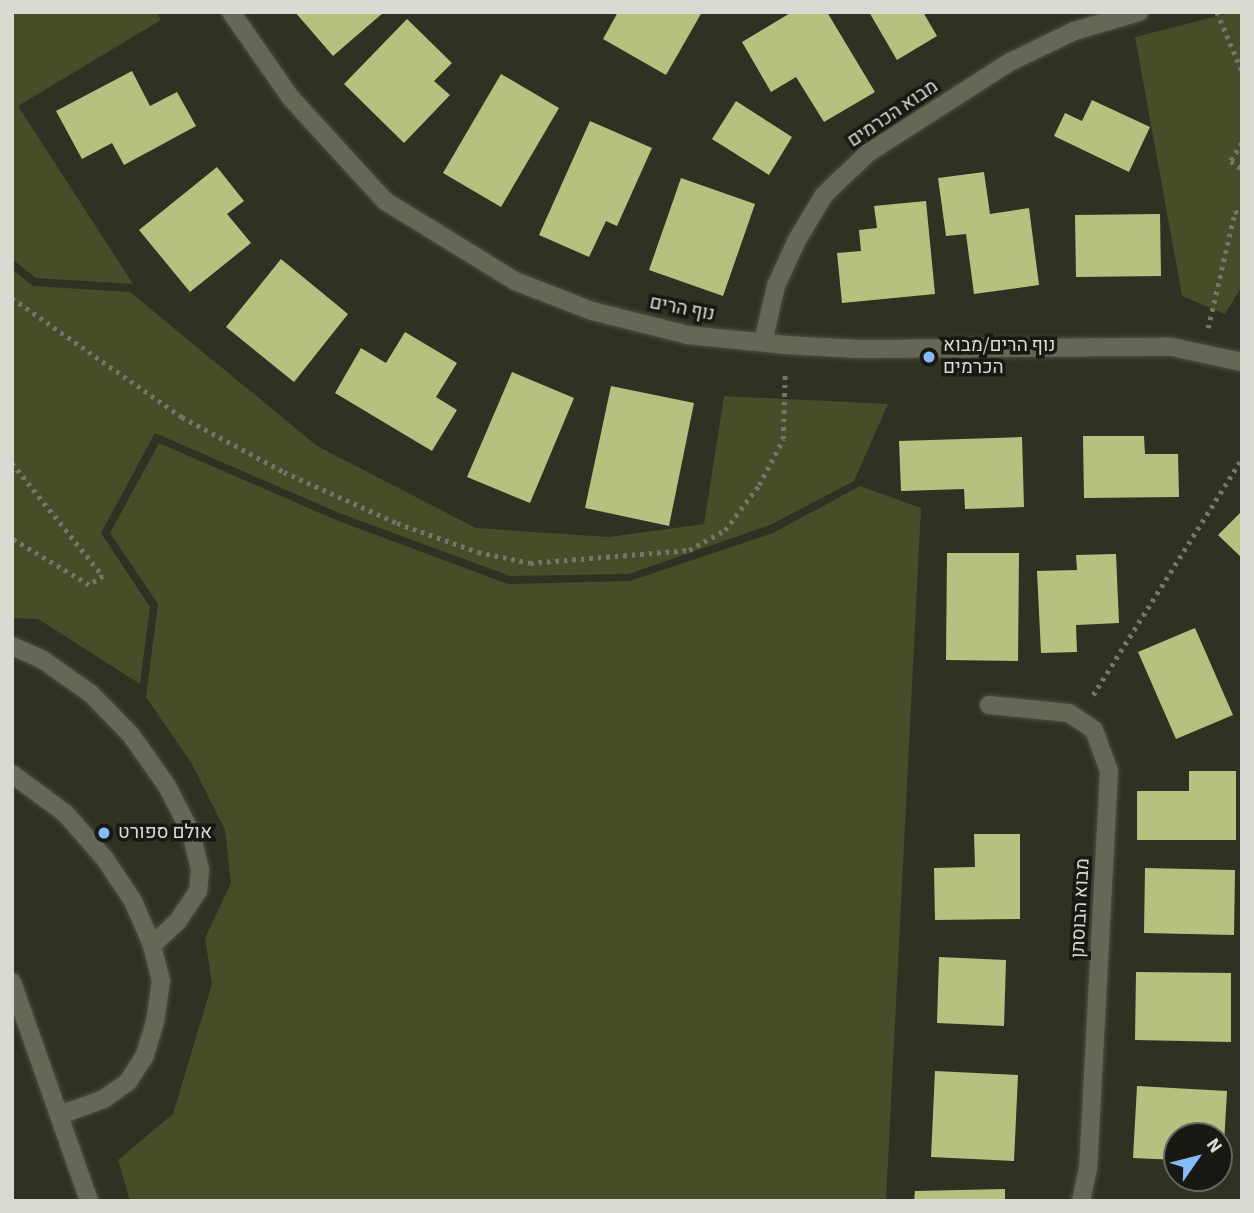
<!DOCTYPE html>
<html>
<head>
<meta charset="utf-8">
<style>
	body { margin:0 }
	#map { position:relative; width:1254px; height:1213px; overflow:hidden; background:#2f3123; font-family:"Source Sans 3",Heebo,sans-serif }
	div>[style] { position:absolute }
	.green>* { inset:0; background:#474c29 }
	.building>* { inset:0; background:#b7c17f }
	.path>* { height:4.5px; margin-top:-2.25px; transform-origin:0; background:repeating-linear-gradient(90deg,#74766a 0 3.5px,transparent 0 8.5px) }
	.roads { filter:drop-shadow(0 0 2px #4d4f43) drop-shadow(0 0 2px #4d4f43) }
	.lane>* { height:18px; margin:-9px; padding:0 9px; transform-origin:9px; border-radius:9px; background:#656857 }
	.street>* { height:18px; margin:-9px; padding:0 9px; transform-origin:9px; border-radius:9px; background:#656857 }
	.secondary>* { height:18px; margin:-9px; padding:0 9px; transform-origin:9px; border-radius:9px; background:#656857 }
	.dots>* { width:19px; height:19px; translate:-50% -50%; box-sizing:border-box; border:4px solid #171912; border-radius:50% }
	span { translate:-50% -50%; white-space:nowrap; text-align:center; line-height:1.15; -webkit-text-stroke:7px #171912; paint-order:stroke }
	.street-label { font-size:19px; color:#d9dbd2 }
	.poi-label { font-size:19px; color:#d9dbd2 }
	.left { translate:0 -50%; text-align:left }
	.frame { position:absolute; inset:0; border:14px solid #d9dbd2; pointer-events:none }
	.north { position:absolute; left:1163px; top:1122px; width:70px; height:70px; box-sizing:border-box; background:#171912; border:2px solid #65675f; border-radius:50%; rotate:55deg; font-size:19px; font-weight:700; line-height:28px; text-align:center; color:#d9dbd2 }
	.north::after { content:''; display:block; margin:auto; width:24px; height:32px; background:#86bbfb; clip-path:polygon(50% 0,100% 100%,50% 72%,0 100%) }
</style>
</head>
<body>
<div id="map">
	<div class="green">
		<div style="clip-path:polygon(12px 12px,157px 12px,161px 20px,18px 106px,133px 284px,36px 278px,12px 259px)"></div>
		<div style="clip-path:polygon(1233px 12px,1242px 12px,1242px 286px,1225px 314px,1182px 296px,1135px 37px)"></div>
		<div style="clip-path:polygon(12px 269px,33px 286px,130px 292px,317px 446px,476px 528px,609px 537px,704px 524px,724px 396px,888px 404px,854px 481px,770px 525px,629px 574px,510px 576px,339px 513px,155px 433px,101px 533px,150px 607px,140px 684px,38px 619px,12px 618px)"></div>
		<div style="clip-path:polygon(159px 443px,336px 520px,508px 584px,630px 581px,773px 533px,860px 486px,921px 508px,886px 1201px,130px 1201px,118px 1160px,173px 1114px,212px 984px,205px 938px,231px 883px,225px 830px,192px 764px,146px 697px,158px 604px,110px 533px)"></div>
	</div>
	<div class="building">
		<div style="clip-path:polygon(295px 12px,384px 12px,333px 56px)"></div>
		<div style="clip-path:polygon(618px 12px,702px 12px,666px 75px,603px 39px)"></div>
		<div style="clip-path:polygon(792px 12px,827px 12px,875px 92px,824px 122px,796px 77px,771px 92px,742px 42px)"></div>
		<div style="clip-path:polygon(869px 12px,923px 12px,937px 36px,897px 60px)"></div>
		<div style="clip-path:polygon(407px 19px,452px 63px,434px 81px,450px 95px,404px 143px,344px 84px)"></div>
		<div style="clip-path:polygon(132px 71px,150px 106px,177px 92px,196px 126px,124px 165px,112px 143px,82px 159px,56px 111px)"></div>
		<div style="clip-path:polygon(501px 74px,559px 108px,501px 207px,443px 173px)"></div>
		<div style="clip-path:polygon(1092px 100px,1150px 127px,1129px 172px,1054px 136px,1065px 113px,1082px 121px)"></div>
		<div style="clip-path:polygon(736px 101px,792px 137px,769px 175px,712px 139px)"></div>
		<div style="clip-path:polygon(590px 121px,652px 148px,617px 226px,606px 221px,589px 257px,539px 235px)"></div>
		<div style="clip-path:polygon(217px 167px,244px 201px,227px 214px,251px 243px,190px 292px,139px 230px)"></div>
		<div style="clip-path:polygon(984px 172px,990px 214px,1029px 208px,1039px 285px,974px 294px,966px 234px,946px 236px,938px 178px)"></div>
		<div style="clip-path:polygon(681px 178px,755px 204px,723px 296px,649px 270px)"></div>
		<div style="clip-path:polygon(926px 201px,935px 294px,842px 303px,837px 253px,861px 251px,859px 230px,877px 228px,874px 206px)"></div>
		<div style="clip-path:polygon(1160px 214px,1161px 276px,1076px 277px,1075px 215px)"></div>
		<div style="clip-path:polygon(281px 259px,348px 314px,294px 382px,226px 327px)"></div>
		<div style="clip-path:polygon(405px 332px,457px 363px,436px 397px,457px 410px,432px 451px,335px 393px,361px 348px,386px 363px)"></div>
		<div style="clip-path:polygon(512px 372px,574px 398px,530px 503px,467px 477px)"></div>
		<div style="clip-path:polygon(611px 386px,694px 403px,669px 526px,585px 508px)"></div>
		<div style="clip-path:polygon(1083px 436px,1144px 436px,1145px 454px,1178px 454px,1179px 497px,1084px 498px)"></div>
		<div style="clip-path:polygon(1022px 437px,1024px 507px,965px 509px,964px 489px,901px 491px,899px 441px)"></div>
		<div style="clip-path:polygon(1242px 511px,1242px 558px,1218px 535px)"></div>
		<div style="clip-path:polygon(947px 553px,1019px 553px,1018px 661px,946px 660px)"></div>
		<div style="clip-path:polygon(1116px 554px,1119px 623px,1076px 625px,1077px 652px,1041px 653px,1037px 571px,1077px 570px,1076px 555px)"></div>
		<div style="clip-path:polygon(1195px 628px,1233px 715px,1176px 739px,1138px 652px)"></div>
		<div style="clip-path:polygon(1189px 771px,1236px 771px,1236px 840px,1137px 840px,1137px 791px,1189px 791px)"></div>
		<div style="clip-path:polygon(974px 834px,1020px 834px,1020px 919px,935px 920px,934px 868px,975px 867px)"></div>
		<div style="clip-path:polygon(1145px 868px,1235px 870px,1234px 935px,1144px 933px)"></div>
		<div style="clip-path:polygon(939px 957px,1006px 960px,1004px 1026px,937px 1023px)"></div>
		<div style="clip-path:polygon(1136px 972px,1231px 973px,1231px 1042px,1135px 1040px)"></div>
		<div style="clip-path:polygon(935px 1071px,1018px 1075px,1014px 1161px,931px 1157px)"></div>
		<div style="clip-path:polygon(1137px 1086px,1227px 1091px,1223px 1162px,1219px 1162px,1219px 1136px,1177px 1136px,1177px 1160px,1133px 1158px)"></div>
		<div style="clip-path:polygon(1005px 1189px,1005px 1201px,914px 1201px,915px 1191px)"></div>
	</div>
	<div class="path">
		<div style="left:1217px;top:12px;width:64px;rotate:67deg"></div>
		<div style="left:1242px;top:143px;width:21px;rotate:121deg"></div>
		<div style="left:1231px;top:161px;width:14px;rotate:36deg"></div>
		<div style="left:12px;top:298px;width:208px;rotate:35deg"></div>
		<div style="left:182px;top:417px;width:116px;rotate:28.3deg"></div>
		<div style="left:284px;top:472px;width:124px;rotate:24.3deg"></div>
		<div style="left:397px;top:523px;width:86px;rotate:19.7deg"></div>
		<div style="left:478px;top:552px;width:53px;rotate:11.9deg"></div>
		<div style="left:530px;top:563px;width:160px;rotate:-4.7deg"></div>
		<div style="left:689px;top:550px;width:41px;rotate:-29.1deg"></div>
		<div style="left:725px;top:530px;width:56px;rotate:-52.9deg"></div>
		<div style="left:759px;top:485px;width:52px;rotate:-62.4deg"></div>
		<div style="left:783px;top:439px;width:66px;rotate:-88.3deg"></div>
		<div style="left:1208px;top:328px;width:120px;rotate:-77deg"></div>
		<div style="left:1235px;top:211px;width:9px;rotate:36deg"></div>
		<div style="left:12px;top:463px;width:145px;rotate:51.2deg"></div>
		<div style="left:103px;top:576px;width:17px;rotate:147deg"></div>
		<div style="left:89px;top:585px;width:90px;rotate:-149.1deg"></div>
		<div style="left:1093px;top:695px;width:280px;rotate:-57.8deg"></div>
	</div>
	<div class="roads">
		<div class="lane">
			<div style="left:12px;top:646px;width:34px;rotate:24deg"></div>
			<div style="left:43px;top:660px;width:57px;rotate:35.1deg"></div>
			<div style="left:90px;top:693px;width:59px;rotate:45.7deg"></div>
			<div style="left:131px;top:735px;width:62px;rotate:54.8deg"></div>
			<div style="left:167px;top:786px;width:53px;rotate:62.9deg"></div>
			<div style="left:191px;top:833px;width:38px;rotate:76deg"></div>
			<div style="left:200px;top:870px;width:21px;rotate:95deg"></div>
			<div style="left:198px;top:891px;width:37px;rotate:124deg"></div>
			<div style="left:177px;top:922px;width:34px;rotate:137deg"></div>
			<div style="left:12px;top:774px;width:67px;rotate:36.5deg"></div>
			<div style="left:66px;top:814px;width:60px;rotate:49.1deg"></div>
			<div style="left:105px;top:859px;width:50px;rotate:56.3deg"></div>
			<div style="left:133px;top:901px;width:48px;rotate:66.6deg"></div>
			<div style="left:152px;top:945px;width:37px;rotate:76deg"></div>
			<div style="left:161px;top:981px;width:41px;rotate:98.3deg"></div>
			<div style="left:155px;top:1022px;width:37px;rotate:107deg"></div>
			<div style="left:144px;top:1057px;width:30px;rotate:123deg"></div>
			<div style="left:128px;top:1082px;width:29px;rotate:145deg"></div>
			<div style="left:104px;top:1099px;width:47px;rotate:160deg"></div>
		</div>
		<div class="street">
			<div style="left:763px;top:342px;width:57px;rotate:-76.9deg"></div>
			<div style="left:776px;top:286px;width:51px;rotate:-65.5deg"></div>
			<div style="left:797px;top:240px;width:52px;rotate:-59deg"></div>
			<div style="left:824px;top:195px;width:61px;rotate:-43.7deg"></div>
			<div style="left:868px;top:153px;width:169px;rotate:-32.7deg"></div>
			<div style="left:1010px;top:62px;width:71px;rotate:-25.8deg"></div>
			<div style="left:1074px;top:31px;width:68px;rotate:-16.3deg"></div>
			<div style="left:989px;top:705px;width:80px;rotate:5.7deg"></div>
			<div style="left:1069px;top:713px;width:30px;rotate:34deg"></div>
			<div style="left:1094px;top:730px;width:44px;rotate:69.9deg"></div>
			<div style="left:1109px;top:771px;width:398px;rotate:93deg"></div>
			<div style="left:1088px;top:1168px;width:34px;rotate:102deg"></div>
			<div style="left:12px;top:982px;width:232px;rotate:70.6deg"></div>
		</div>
		<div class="secondary">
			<div style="left:231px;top:12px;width:103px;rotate:55.2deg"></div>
			<div style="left:290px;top:97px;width:141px;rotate:47.6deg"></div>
			<div style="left:385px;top:201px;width:153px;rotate:31.6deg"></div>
			<div style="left:515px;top:281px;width:83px;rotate:21.3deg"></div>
			<div style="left:592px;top:311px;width:99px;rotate:14deg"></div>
			<div style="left:688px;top:335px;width:99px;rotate:5.8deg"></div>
			<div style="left:786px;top:345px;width:72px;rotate:3.2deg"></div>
			<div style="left:858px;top:349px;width:314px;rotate:-0.4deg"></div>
			<div style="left:1172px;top:347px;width:72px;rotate:12.1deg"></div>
		</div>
	</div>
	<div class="dots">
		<div style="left:929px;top:357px;background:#86bbfb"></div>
		<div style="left:104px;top:833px;background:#86bbfb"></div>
	</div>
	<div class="street-label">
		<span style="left:893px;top:114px;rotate:-34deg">מבוא הכרמים</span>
		<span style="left:682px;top:309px;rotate:11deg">נוף הרים</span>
		<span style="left:1081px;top:908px;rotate:-87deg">מבוא הבוסתן</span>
	</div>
	<div class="poi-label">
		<span class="left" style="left:943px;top:357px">נוף הרים/מבוא<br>הכרמים</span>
		<span class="left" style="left:118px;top:833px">אולם ספורט</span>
	</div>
	<div class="frame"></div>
	<div class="north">N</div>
</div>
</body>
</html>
